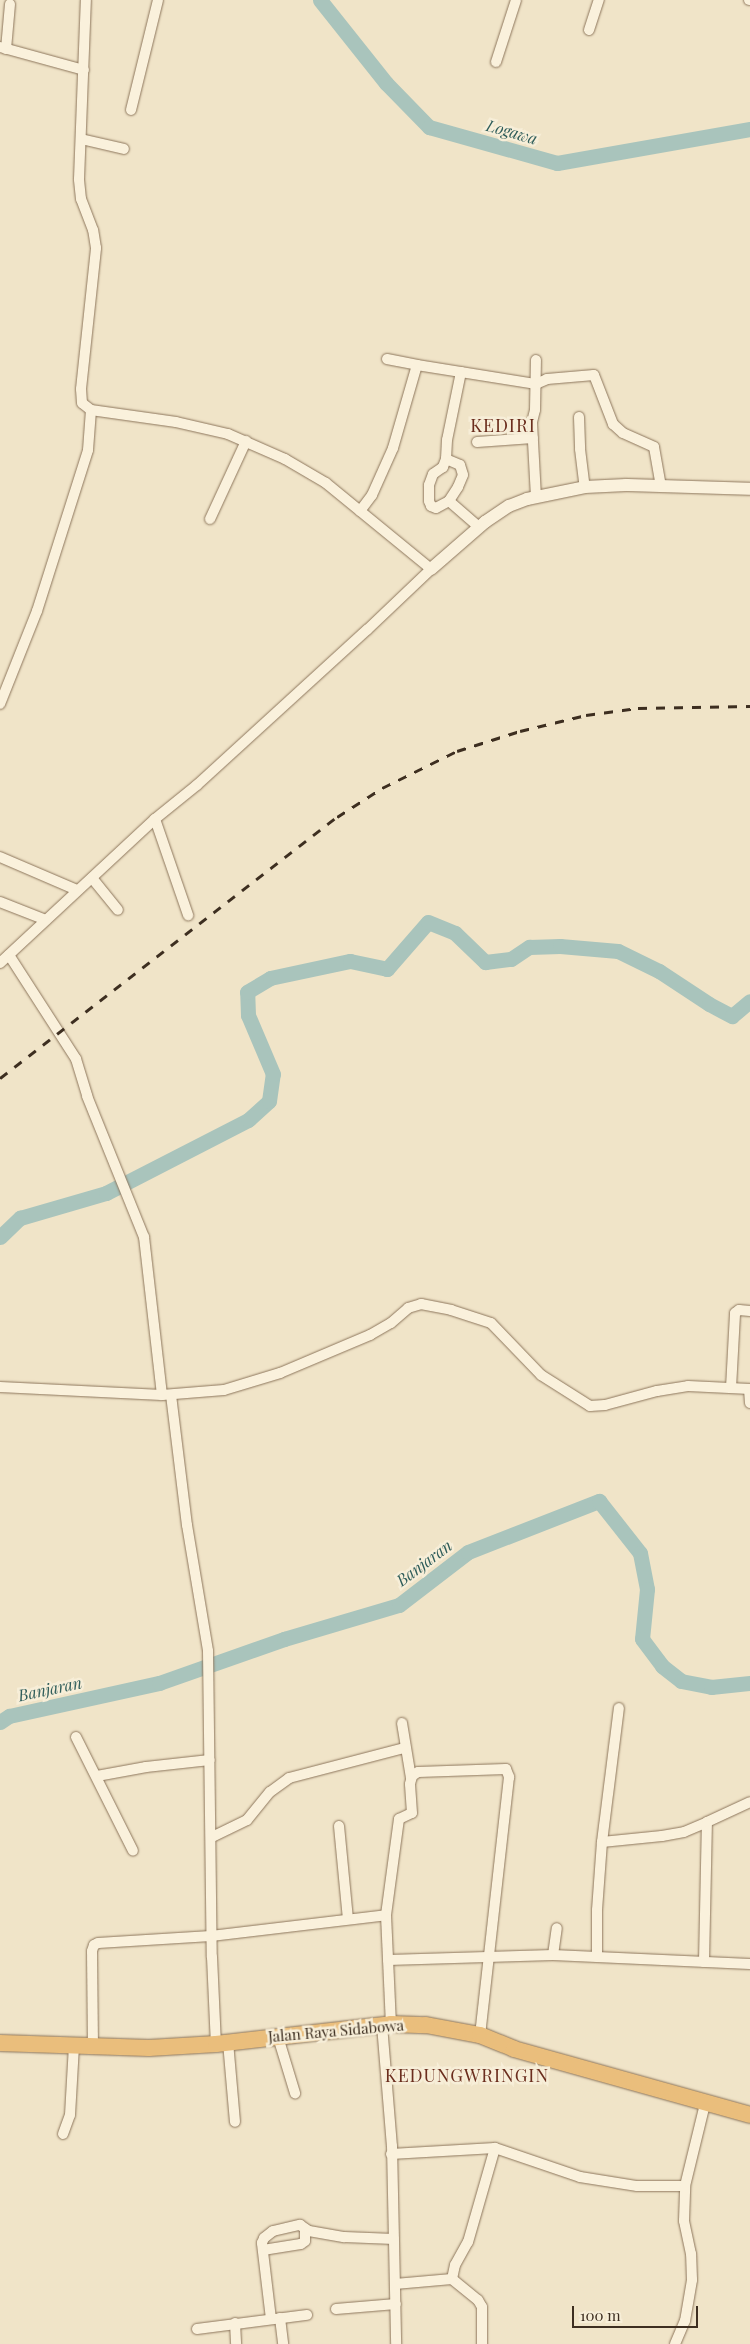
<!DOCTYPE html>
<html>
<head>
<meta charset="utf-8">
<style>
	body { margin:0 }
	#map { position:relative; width:750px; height:2344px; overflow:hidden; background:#f0e4c8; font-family:"Playfair Display",serif }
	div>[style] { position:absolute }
	.river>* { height:15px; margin:-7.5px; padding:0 7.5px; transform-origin:7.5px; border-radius:7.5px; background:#a9c4bc }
	.roads { filter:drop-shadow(0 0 1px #8d765c) drop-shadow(0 0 1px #8d765c) }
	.minor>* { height:10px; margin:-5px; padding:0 5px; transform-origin:5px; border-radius:5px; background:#faf1dc }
	.tertiary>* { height:12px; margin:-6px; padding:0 6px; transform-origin:6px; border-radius:6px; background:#faf1dc }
	.trunk>* { height:16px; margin:-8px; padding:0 8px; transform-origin:8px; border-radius:8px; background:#eabe7c }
	.rail>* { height:2.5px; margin-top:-1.25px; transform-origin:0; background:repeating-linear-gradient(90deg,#3d2e20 0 9px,transparent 0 18px) }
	span { translate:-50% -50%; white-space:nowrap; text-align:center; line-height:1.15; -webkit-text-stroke:5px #f7eed8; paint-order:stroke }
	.street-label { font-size:15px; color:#3d2e20 }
	.water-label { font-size:16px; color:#2f5d5a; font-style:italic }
	.quarter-label { font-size:18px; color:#6b2e1e; letter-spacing:1px }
	.scale { position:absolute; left:572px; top:2306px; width:126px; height:22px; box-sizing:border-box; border:2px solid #3d2e20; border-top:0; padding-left:6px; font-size:15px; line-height:18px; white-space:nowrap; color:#3d2e20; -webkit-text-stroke:4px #f7eed8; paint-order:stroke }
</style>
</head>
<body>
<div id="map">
	<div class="river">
		<div style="left:320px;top:0;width:106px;rotate:51.5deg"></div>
		<div style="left:386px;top:83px;width:62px;rotate:45.7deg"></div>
		<div style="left:429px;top:127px;width:133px;rotate:15.7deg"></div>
		<div style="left:557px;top:163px;width:196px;rotate:-10deg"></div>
		<div style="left:0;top:1237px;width:28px;rotate:-44deg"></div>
		<div style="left:20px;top:1218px;width:90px;rotate:-16.2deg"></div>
		<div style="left:106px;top:1193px;width:160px;rotate:-27.2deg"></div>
		<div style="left:248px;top:1120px;width:28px;rotate:-42deg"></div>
		<div style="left:269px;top:1101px;width:27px;rotate:-82deg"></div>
		<div style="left:273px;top:1074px;width:64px;rotate:-113deg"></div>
		<div style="left:248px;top:1015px;width:23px;rotate:-92deg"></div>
		<div style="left:247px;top:992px;width:27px;rotate:-31deg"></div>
		<div style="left:270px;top:978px;width:82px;rotate:-12deg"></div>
		<div style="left:350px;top:961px;width:38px;rotate:12deg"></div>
		<div style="left:387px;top:969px;width:62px;rotate:-48.9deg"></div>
		<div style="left:428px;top:922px;width:29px;rotate:22deg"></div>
		<div style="left:455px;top:933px;width:42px;rotate:44deg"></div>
		<div style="left:485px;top:962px;width:26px;rotate:-7deg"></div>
		<div style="left:511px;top:959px;width:22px;rotate:-34deg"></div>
		<div style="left:529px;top:947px;width:31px;rotate:-2deg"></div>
		<div style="left:560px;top:946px;width:58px;rotate:4.9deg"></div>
		<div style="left:618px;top:951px;width:46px;rotate:26deg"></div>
		<div style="left:659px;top:971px;width:60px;rotate:33.4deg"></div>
		<div style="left:709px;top:1004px;width:26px;rotate:28deg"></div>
		<div style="left:732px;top:1016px;width:23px;rotate:-40deg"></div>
		<div style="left:0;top:1722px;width:11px;rotate:-34deg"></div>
		<div style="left:9px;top:1716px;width:154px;rotate:-12.4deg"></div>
		<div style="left:159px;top:1683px;width:133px;rotate:-19.4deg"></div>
		<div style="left:284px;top:1639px;width:120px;rotate:-16.5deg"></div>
		<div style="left:399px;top:1605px;width:87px;rotate:-37.5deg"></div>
		<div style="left:468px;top:1552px;width:141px;rotate:-21.3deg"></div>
		<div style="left:599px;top:1501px;width:66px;rotate:51.7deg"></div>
		<div style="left:640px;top:1553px;width:37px;rotate:79deg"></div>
		<div style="left:647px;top:1589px;width:50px;rotate:95.7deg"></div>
		<div style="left:642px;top:1639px;width:34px;rotate:53deg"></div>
		<div style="left:662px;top:1666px;width:24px;rotate:38deg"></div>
		<div style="left:681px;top:1681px;width:31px;rotate:11deg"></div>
		<div style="left:711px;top:1687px;width:39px;rotate:-6deg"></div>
	</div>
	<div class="roads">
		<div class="minor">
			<div style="left:749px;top:0;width:1px"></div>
			<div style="left:589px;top:30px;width:32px;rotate:-72deg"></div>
			<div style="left:0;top:47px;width:87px;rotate:15.3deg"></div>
			<div style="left:6px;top:49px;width:45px;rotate:-84.9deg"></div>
			<div style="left:496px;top:62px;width:65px;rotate:-72.1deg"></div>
			<div style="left:131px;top:110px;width:113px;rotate:-76.2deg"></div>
			<div style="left:81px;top:139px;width:44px;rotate:13.1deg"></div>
			<div style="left:387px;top:359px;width:31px;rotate:11deg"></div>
			<div style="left:461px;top:372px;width:69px;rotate:101.6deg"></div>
			<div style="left:447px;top:440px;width:19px;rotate:93deg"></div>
			<div style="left:446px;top:459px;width:15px;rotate:23deg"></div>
			<div style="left:460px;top:465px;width:10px;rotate:73deg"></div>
			<div style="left:463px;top:475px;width:13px;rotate:113deg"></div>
			<div style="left:458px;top:487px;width:17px;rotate:123deg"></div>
			<div style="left:449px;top:501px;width:40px;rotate:41deg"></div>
			<div style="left:579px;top:417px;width:32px;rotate:88deg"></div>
			<div style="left:580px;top:449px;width:38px;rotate:83deg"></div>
			<div style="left:477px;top:442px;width:56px;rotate:-4.1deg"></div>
			<div style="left:446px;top:459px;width:9px;rotate:111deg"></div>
			<div style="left:443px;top:467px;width:12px;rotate:145deg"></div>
			<div style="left:433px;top:474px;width:12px;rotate:110deg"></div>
			<div style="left:429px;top:485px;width:16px;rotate:90deg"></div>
			<div style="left:429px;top:501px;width:5px;rotate:68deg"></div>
			<div style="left:431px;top:506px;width:5px;rotate:22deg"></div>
			<div style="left:436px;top:508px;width:15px;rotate:-28deg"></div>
			<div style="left:536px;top:497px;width:75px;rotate:-93.1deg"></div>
			<div style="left:532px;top:422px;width:12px;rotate:-76deg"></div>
			<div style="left:535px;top:410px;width:50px;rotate:-88.9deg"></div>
			<div style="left:360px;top:511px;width:20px;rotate:-53deg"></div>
			<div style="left:372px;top:495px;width:51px;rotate:-65.9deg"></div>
			<div style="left:393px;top:448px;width:86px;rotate:-73.9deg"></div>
			<div style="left:417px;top:365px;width:121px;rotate:9.1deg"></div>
			<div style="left:536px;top:384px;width:12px;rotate:-24deg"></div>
			<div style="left:547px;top:379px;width:47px;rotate:-4.9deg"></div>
			<div style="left:594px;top:375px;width:53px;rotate:68.8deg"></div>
			<div style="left:613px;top:424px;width:13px;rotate:42deg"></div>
			<div style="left:623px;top:433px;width:34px;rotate:24deg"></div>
			<div style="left:654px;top:447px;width:40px;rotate:80deg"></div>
			<div style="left:210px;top:519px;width:86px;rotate:-65.2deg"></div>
			<div style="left:0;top:704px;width:100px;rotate:-68.3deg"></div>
			<div style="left:37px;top:611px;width:169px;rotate:-72.4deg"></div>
			<div style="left:88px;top:450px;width:40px;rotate:-85.7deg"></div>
			<div style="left:155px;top:819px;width:102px;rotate:71deg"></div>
			<div style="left:0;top:857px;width:84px;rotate:23.2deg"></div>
			<div style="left:92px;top:878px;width:41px;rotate:50.9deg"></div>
			<div style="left:0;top:902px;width:49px;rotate:21.4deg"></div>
			<div style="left:9px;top:955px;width:124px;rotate:57.2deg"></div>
			<div style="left:76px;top:1059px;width:39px;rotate:73deg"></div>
			<div style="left:87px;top:1096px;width:152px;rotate:68deg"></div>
			<div style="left:144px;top:1237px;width:159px;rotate:83.5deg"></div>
			<div style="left:0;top:963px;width:212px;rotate:-42.9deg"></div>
			<div style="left:155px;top:819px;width:54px;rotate:-39deg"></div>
			<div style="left:197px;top:785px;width:230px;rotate:-42.4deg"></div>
			<div style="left:367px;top:630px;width:88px;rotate:-43.6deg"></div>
			<div style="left:431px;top:569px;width:136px;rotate:-140.7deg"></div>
			<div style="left:326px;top:483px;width:48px;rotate:-149.7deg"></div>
			<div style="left:285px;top:459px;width:62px;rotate:-156.3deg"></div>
			<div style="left:228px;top:434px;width:53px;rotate:-167deg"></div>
			<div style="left:176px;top:422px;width:86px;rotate:-172deg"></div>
			<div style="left:91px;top:410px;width:11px;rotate:-142deg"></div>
			<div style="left:82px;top:403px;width:14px;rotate:-94deg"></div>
			<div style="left:81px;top:389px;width:142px;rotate:-83.9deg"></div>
			<div style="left:96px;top:248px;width:18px;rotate:-99deg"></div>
			<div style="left:93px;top:230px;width:33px;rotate:-111deg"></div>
			<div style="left:81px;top:199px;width:20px;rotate:-96deg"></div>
			<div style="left:79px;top:179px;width:179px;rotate:-87.8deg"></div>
			<div style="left:0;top:1387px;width:162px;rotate:2.8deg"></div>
			<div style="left:162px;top:1395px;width:62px;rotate:-4.6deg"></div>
			<div style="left:224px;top:1390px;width:59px;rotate:-16.9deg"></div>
			<div style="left:280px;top:1373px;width:98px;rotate:-22.9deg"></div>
			<div style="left:370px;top:1335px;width:24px;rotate:-30deg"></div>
			<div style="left:391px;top:1323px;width:23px;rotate:-41deg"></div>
			<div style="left:408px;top:1308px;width:14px;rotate:-17deg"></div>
			<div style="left:421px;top:1304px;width:31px;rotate:11deg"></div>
			<div style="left:451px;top:1310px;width:42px;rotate:18deg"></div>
			<div style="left:491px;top:1323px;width:72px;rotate:46.1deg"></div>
			<div style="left:541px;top:1375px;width:58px;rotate:32.3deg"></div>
			<div style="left:590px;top:1406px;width:15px;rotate:-4deg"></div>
			<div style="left:605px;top:1405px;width:54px;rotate:-15.1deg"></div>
			<div style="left:657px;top:1391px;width:31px;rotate:-9deg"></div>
			<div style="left:688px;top:1386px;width:62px;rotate:2.8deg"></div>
			<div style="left:731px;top:1388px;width:75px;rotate:-86.9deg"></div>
			<div style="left:735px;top:1313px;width:5px;rotate:-37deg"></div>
			<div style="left:739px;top:1310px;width:11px;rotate:5deg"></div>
			<div style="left:749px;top:1389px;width:14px;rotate:86deg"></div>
			<div style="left:171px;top:1395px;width:131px;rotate:83deg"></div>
			<div style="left:187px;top:1525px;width:128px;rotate:80.5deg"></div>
			<div style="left:208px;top:1651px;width:306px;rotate:89.3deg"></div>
			<div style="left:212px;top:1957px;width:87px;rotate:87.4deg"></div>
			<div style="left:402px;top:1723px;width:56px;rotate:80.7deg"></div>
			<div style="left:76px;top:1737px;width:127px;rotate:63.4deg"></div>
			<div style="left:97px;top:1776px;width:50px;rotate:-10.4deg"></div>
			<div style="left:146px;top:1767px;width:64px;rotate:-6.2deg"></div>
			<div style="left:339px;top:1826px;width:93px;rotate:84.5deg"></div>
			<div style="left:212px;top:1837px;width:39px;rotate:-26deg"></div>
			<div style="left:247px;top:1820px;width:36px;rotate:-51deg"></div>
			<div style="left:270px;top:1792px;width:24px;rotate:-36deg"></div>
			<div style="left:289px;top:1778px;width:119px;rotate:-14.6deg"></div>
			<div style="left:602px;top:1842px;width:135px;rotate:-82.8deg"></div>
			<div style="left:386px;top:1915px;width:97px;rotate:-82.3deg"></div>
			<div style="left:399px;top:1819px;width:14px;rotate:-25deg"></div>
			<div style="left:412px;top:1813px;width:29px;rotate:-94deg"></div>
			<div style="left:410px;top:1784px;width:8px;rotate:-76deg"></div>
			<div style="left:412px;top:1776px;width:7px;rotate:-34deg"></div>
			<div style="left:418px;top:1772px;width:88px;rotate:-2deg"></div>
			<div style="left:506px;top:1769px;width:9px;rotate:69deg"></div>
			<div style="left:509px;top:1777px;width:260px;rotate:96.4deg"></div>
			<div style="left:553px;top:1955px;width:27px;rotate:-82deg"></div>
			<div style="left:597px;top:1957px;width:47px;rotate:-90deg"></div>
			<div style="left:597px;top:1910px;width:68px;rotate:-85.8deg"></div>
			<div style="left:602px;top:1842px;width:60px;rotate:-5.7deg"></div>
			<div style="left:662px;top:1836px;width:22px;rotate:-10deg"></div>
			<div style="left:684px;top:1832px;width:25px;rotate:-23deg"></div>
			<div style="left:388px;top:1960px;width:165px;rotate:-1.7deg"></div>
			<div style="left:553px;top:1955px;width:197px;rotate:2.6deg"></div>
			<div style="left:704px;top:1962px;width:140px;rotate:-88.8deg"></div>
			<div style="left:707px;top:1822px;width:47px;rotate:-24.9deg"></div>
			<div style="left:382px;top:2025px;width:121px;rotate:85.3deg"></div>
			<div style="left:392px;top:2146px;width:198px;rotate:88.8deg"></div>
			<div style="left:278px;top:2037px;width:59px;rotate:73.1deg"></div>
			<div style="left:228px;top:2042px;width:80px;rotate:85deg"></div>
			<div style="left:93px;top:2047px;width:96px;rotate:-90.6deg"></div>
			<div style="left:92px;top:1951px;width:6px;rotate:-72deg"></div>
			<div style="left:94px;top:1945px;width:4px;rotate:-27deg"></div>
			<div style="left:98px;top:1943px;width:113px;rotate:-3.5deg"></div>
			<div style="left:211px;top:1936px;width:176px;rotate:-6.8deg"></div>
			<div style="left:386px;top:1915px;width:109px;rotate:87.4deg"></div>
			<div style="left:63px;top:2134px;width:20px;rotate:-70deg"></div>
			<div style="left:70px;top:2115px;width:69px;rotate:-86.7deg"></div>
			<div style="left:391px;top:2154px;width:104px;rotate:-3.3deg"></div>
			<div style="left:495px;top:2148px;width:90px;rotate:18.8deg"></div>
			<div style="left:580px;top:2177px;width:58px;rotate:9deg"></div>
			<div style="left:637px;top:2186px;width:48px"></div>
			<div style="left:263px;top:2250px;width:38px;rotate:-9deg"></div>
			<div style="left:301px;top:2244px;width:5px;rotate:-37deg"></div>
			<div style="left:305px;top:2241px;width:12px;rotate:-90deg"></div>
			<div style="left:452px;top:2279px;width:33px;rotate:39deg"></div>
			<div style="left:478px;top:2300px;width:8px;rotate:60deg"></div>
			<div style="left:482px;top:2307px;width:37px;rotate:90deg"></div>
			<div style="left:395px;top:2284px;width:57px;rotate:-5deg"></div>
			<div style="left:452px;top:2279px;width:14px;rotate:-78deg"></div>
			<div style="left:455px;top:2265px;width:26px;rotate:-61deg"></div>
			<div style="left:468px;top:2242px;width:98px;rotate:-74deg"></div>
			<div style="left:336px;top:2309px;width:60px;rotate:-4.8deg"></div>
			<div style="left:280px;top:2318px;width:26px;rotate:83deg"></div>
			<div style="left:271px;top:2319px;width:77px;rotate:-96.8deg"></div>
			<div style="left:262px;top:2243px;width:5px;rotate:-68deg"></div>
			<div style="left:264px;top:2238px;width:11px;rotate:-38deg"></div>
			<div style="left:273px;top:2231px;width:28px;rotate:-13deg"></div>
			<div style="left:300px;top:2225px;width:11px;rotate:34deg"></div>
			<div style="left:309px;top:2231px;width:36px;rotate:10deg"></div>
			<div style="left:344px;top:2237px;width:50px;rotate:2.3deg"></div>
			<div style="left:235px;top:2323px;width:21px;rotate:87deg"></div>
			<div style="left:197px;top:2329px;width:111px;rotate:-7.3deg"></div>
			<div style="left:675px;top:2344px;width:25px;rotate:-67deg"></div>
			<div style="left:685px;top:2321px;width:42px;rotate:-80.3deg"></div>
			<div style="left:692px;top:2280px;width:26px;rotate:-92deg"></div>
			<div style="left:691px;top:2254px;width:34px;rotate:-102deg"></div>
			<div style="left:684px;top:2221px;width:35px;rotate:-88deg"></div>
			<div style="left:685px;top:2186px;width:84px;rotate:-76.3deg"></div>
		</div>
		<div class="tertiary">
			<div style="left:431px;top:569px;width:72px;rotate:-41deg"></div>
			<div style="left:485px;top:522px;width:29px;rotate:-34deg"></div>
			<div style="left:509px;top:506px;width:19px;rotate:-21deg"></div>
			<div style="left:527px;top:499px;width:59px;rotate:-11.7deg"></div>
			<div style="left:585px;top:487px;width:41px;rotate:-2.8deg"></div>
			<div style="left:626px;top:485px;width:124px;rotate:1.8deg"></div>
		</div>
		<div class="trunk">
			<div style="left:0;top:2043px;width:149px;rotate:1.9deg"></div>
			<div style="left:149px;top:2048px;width:67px;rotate:-3.4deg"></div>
			<div style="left:216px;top:2044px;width:176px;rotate:-6.5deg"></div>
			<div style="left:391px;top:2024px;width:35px;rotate:2deg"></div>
			<div style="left:426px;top:2025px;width:55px;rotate:10.5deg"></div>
			<div style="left:480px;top:2035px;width:37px;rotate:22deg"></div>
			<div style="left:514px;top:2049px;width:245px;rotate:15.6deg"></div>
		</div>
	</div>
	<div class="rail">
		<div style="left:0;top:1078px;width:426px;rotate:-37.8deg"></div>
		<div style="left:337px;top:817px;width:54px;rotate:-32.8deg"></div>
		<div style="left:382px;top:788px;width:84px;rotate:-26.3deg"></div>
		<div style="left:457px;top:751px;width:66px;rotate:-17.6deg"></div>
		<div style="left:520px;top:731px;width:68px;rotate:-13.6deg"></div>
		<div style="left:586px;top:715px;width:52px;rotate:-7.7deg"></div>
		<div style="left:638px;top:708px;width:112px;rotate:-1deg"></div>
	</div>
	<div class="street-label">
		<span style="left:336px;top:2031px;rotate:-5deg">Jalan Raya Sidabowa</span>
	</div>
	<div class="water-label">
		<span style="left:512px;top:132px;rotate:16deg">Logawa</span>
		<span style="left:424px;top:1563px;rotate:-37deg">Banjaran</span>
		<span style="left:50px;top:1689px;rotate:-12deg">Banjaran</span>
	</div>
	<div class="quarter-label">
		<span style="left:503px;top:425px">KEDIRI</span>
		<span style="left:467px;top:2075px">KEDUNGWRINGIN</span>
	</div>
	<div class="scale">100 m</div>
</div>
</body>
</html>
